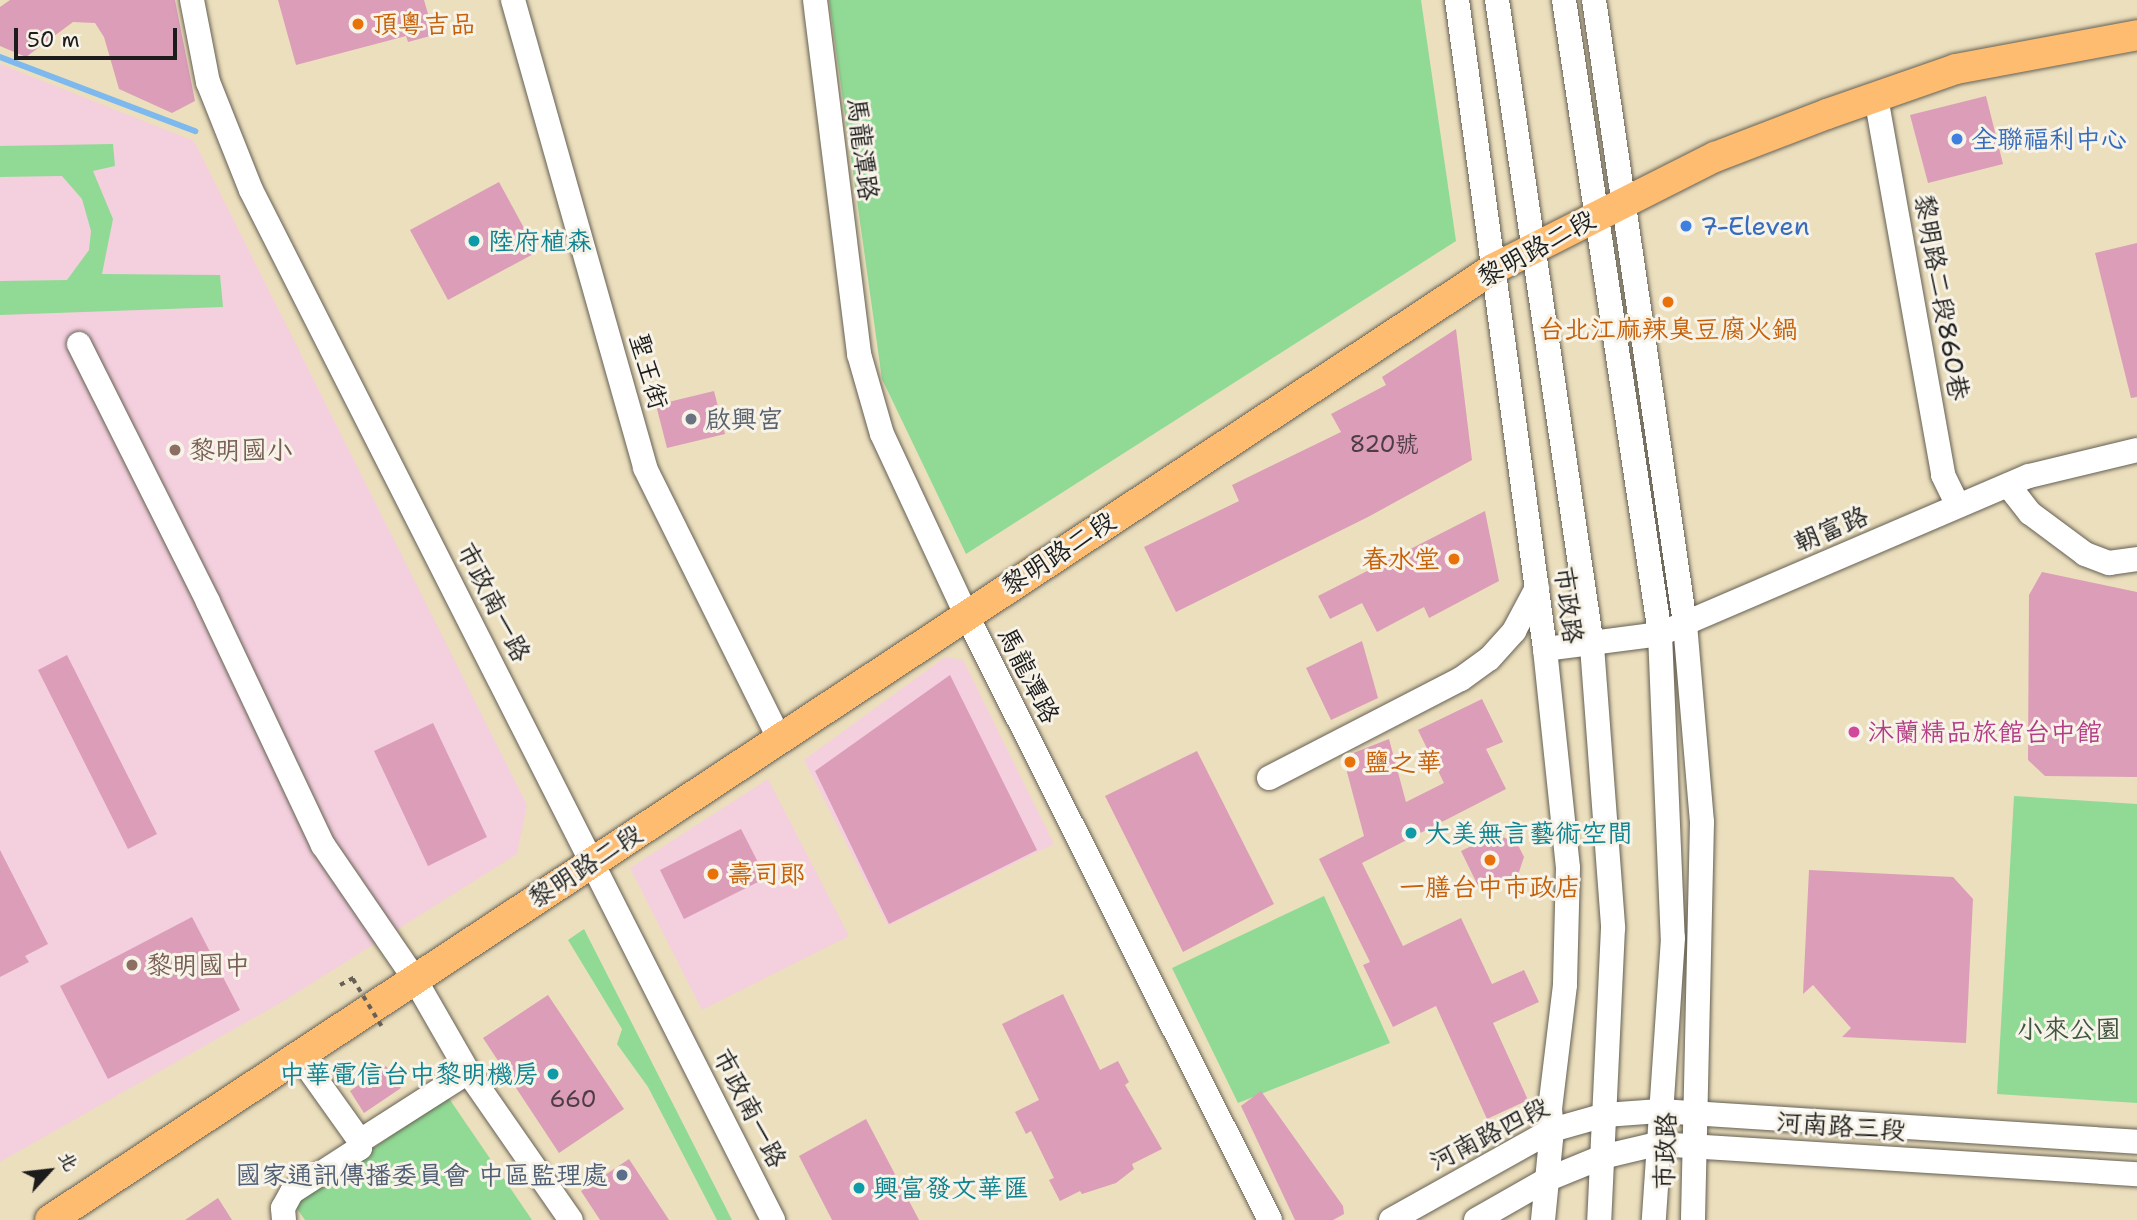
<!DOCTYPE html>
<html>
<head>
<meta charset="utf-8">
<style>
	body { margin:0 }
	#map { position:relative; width:2137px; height:1220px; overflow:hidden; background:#ecdfbd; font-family:"Shantell Sans","LXGW WenKai TC",sans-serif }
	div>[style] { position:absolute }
	.built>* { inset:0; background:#f4cfde }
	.green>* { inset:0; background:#91da95 }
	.stream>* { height:6px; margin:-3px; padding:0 3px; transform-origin:3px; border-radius:3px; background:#7db9ef }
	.building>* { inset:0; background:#db9db8 }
	.path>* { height:3.5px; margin-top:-1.75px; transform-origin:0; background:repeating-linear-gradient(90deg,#656054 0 5px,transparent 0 10px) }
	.roads { filter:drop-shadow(0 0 2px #656054) drop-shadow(0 0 2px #656054) }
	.minor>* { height:24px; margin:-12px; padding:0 12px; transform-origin:12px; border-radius:12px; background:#fff }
	.major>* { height:30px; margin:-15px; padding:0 15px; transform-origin:15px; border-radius:15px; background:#febc71 }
	.path-bridge>* { height:3.5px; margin-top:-1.75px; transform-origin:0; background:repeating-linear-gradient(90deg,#656054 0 5px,transparent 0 10px) }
	.dots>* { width:19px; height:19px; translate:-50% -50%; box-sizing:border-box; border:4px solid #f7f3e8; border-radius:50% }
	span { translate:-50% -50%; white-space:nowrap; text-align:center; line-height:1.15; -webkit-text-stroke:6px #f7f3e8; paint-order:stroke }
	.number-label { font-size:23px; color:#4c3c43 }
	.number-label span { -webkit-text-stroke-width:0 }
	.food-label { font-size:26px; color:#c56008 }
	.left { translate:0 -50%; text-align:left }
	.right { translate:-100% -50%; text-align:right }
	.shop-label { font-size:26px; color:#366cbe }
	.street-label { font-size:26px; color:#1c1c1c }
	.culture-label { font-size:26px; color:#0d838f }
	.worship-label { font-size:26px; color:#5b616d }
	.education-label { font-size:26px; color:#785e54 }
	.hotel-label { font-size:26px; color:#b23c85 }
	.park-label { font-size:26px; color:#3f5540 }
	.service-label { font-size:26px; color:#4e5e75 }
	.north { position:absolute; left:14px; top:1136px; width:70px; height:70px; -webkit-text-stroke:5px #f7f3e8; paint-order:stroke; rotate:63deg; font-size:19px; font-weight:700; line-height:28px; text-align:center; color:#1c1c1c }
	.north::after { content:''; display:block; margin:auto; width:24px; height:32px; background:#1c1c1c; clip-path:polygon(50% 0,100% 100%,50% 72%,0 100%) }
	.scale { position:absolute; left:14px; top:28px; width:163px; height:32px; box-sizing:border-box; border:4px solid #1c1c1c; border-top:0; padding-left:9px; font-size:21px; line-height:24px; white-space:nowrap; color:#1c1c1c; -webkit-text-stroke:5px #f7f3e8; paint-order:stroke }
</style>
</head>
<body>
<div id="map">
	<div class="built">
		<div style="clip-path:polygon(0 64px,194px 141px,527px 805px,517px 854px,282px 1002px,0 1162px)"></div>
		<div style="clip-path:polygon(945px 657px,963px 660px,1054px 844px,888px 926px,804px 760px)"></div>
		<div style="clip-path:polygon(768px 779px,849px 936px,702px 1010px,630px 868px)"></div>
	</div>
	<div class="green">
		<div style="clip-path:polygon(829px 0,1421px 0,1456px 241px,966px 554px,882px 379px)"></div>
		<div style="clip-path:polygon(113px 144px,115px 166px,93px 171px,113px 219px,102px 274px,220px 275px,223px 307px,0 315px,0 281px,67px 280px,89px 250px,91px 231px,82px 199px,62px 176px,0 177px,0 146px)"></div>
		<div style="clip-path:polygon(2014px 796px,2137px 804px,2137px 1103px,1997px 1094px)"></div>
		<div style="clip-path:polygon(1324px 896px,1390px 1043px,1238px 1103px,1172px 968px)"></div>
		<div style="clip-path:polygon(584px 929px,732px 1220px,717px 1220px,648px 1087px,617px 1044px,622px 1029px,568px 940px)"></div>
		<div style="clip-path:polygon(448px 1097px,532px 1220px,305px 1220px,293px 1203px)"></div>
	</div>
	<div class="stream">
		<div style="left:0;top:57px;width:209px;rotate:20.8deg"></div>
	</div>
	<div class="building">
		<div style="clip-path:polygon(10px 0,175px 0,195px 101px,172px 113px,119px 89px,104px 37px,95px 23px,73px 22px,26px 57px,0 46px,0 7px)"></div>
		<div style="clip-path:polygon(278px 0,424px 0,434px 35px,408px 42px,406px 36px,296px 65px)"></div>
		<div style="clip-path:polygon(1986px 96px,2003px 164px,1928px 183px,1910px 115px)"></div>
		<div style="clip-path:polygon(499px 182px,537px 252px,448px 300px,410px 230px)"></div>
		<div style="clip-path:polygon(2137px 243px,2137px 397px,2131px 398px,2095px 253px)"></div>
		<div style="clip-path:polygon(1456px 329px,1472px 460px,1368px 517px,1176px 612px,1144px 547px,1239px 501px,1232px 485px,1341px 432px,1331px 414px,1386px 385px,1382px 377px)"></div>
		<div style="clip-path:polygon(714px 391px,725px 434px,667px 448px,656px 405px)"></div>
		<div style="clip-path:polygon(1485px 511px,1499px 581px,1429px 618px,1424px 607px,1377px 632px,1362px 603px,1330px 619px,1318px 596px)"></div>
		<div style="clip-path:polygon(2042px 572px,2137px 592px,2137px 777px,2045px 776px,2028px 760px,2029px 595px)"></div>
		<div style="clip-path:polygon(1362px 641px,1378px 698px,1331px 720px,1306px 668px)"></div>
		<div style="clip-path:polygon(67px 655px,157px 834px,128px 849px,38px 670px)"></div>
		<div style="clip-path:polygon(950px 675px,1037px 850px,889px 924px,815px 771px)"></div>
		<div style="clip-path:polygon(1482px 699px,1503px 742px,1486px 749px,1506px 789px,1362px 863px,1403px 946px,1461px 918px,1492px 984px,1524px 970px,1539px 1002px,1493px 1023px,1528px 1100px,1487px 1119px,1436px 1006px,1393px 1027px,1363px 965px,1370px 962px,1319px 859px,1364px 836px,1343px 757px,1389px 739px,1406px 802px,1444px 783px,1418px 730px)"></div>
		<div style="clip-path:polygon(433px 723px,487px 837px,428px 866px,374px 751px)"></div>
		<div style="clip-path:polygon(1197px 751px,1274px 904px,1183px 952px,1105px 796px)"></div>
		<div style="clip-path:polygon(741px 829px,766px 878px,684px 919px,660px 870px)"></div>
		<div style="clip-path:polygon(1496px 834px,1517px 843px,1524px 857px,1518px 875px,1481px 892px,1461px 851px)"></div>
		<div style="clip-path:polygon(0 850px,48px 944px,25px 956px,29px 962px,0 977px)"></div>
		<div style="clip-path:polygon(1809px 870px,1953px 877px,1973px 899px,1966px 1043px,1842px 1037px,1851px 1028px,1813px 985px,1803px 994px)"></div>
		<div style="clip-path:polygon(192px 917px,240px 1010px,108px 1079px,60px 986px)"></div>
		<div style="clip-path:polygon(1063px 994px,1100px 1070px,1118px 1061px,1129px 1082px,1125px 1085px,1162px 1149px,1132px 1164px,1134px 1169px,1116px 1183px,1082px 1194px,1080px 1191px,1060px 1201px,1049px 1180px,1054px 1178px,1031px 1131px,1026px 1134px,1015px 1112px,1039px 1100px,1002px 1024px)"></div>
		<div style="clip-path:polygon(548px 995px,624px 1109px,559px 1153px,483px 1038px)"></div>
		<div style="clip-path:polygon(386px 1066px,401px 1088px,364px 1113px,350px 1091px)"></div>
		<div style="clip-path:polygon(1261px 1091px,1343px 1206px,1344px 1214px,1333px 1220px,1295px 1220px,1241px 1106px)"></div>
		<div style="clip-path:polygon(866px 1119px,919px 1220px,832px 1220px,799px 1156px)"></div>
		<div style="clip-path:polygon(629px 1159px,669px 1220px,600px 1220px,581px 1191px)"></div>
		<div style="clip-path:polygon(218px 1198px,232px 1220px,185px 1220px)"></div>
	</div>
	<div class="path">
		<div style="left:340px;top:985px;width:19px;rotate:-28deg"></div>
	</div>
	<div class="roads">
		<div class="minor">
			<div style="left:192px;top:0;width:84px;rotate:79deg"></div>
			<div style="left:208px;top:82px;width:116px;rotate:68.3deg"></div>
			<div style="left:251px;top:190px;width:1155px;rotate:63.12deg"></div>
			<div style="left:513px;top:0;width:486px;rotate:74.2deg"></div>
			<div style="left:645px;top:468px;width:301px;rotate:63.6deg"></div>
			<div style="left:815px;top:0;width:357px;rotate:82.9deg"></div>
			<div style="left:859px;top:354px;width:83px;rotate:74deg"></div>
			<div style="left:882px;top:434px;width:199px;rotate:65deg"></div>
			<div style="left:966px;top:614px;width:678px;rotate:63.36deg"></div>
			<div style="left:1457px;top:0;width:655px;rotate:82.28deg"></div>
			<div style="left:1545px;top:649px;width:220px;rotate:84deg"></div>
			<div style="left:1568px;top:868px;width:117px;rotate:91.5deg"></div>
			<div style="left:1565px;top:985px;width:125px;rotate:96.9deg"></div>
			<div style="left:1550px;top:1109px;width:21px;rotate:85deg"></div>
			<div style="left:1552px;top:1130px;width:90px;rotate:95.7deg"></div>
			<div style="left:1497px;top:0;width:653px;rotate:81.63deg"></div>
			<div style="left:1592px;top:646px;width:283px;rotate:85.7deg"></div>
			<div style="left:1613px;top:928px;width:292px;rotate:92.7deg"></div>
			<div style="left:1564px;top:0;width:641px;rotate:81.39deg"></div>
			<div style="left:1660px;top:634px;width:304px;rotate:87.6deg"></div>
			<div style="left:1673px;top:938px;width:283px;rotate:93.9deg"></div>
			<div style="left:1594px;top:0;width:631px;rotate:81.7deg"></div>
			<div style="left:1685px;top:624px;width:199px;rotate:85.1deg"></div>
			<div style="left:1702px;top:822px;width:398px;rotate:91.3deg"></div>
			<div style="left:1876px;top:97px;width:384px;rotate:79.9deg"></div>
			<div style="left:1943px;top:475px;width:34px;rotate:64deg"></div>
			<div style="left:79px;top:344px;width:288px;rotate:63.4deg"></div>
			<div style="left:208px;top:602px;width:269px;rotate:64.7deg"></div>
			<div style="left:323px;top:845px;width:161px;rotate:55.6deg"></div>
			<div style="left:414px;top:978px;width:108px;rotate:60.1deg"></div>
			<div style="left:468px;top:1072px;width:180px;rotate:55.2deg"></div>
			<div style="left:2008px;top:485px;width:36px;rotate:52deg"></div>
			<div style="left:2030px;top:513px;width:69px;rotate:36.7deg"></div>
			<div style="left:2085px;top:554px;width:26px;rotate:21deg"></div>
			<div style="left:2109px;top:563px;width:28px;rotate:-8deg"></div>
			<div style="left:1545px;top:649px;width:116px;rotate:-7.4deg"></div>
			<div style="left:1660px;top:634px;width:401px;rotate:-23.2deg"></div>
			<div style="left:2029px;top:476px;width:111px;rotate:-13.5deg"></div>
			<div style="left:1269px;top:778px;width:216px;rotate:-27.3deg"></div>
			<div style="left:1461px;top:679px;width:34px;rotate:-36deg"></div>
			<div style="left:1489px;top:659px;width:38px;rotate:-48deg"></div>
			<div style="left:1514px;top:631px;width:49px;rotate:-61.9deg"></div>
			<div style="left:360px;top:1141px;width:128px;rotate:-32.6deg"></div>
			<div style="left:284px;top:1220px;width:12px;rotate:-95deg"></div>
			<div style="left:283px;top:1208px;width:18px;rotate:-61deg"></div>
			<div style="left:292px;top:1192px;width:81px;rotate:-32.9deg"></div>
			<div style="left:360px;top:1148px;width:7px;rotate:-90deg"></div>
			<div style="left:360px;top:1141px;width:107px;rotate:-125.5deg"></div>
			<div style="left:1391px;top:1220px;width:184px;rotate:-29.2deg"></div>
			<div style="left:1552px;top:1130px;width:55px;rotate:-15.8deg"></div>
			<div style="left:1605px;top:1115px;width:55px;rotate:-4.2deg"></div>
			<div style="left:1660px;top:1111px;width:478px;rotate:3.7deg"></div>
			<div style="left:1476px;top:1220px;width:81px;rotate:-29.7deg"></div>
			<div style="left:1546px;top:1180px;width:61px;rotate:-22.3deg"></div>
			<div style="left:1602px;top:1157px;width:57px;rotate:-13.3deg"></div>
			<div style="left:1657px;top:1144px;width:481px;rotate:3.6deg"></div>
		</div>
		<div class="major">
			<div style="left:50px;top:1220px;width:1728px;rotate:-33.39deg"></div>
			<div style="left:1493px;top:269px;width:249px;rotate:-26.8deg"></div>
			<div style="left:1715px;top:157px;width:120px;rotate:-21deg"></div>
			<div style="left:1827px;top:114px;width:137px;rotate:-19.2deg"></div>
			<div style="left:1956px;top:69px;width:184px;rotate:-10.6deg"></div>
		</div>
	</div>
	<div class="path-bridge">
		<div style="left:353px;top:979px;width:60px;rotate:58.7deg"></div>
	</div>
	<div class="dots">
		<div style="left:358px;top:24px;background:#e8710a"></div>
		<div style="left:1957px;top:139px;background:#3f7fe0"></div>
		<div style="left:1686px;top:226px;background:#3f7fe0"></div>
		<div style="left:474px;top:241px;background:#0f9aa8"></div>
		<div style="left:1668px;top:302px;background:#e8710a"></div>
		<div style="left:691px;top:419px;background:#6b7280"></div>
		<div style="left:175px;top:450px;background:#8d6e63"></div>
		<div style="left:1454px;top:559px;background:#e8710a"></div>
		<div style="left:1854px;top:732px;background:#d1479c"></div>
		<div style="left:1350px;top:762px;background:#e8710a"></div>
		<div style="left:1411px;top:833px;background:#0f9aa8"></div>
		<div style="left:1490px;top:860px;background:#e8710a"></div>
		<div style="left:713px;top:874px;background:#e8710a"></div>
		<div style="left:132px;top:965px;background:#8d6e63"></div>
		<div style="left:553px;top:1074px;background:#0f9aa8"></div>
		<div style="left:622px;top:1175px;background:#5c6f8a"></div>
		<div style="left:859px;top:1188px;background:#0f9aa8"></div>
	</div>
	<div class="number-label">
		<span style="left:1384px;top:444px">820號</span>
		<span style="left:573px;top:1099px">660</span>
	</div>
	<div class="food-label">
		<span class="left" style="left:372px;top:24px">頂粵吉品</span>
		<span style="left:1668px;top:329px">台北江麻辣臭豆腐火鍋</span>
		<span class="right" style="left:1440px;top:559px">春水堂</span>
		<span class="left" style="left:1364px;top:762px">鹽之華</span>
		<span class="left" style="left:727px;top:874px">壽司郎</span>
		<span style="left:1490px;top:887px">一膳台中市政店</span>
	</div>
	<div class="shop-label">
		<span class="left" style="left:1971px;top:139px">全聯福利中心</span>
		<span class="left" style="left:1700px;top:226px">7-Eleven</span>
	</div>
	<div class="street-label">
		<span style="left:863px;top:149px;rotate:83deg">馬龍潭路</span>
		<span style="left:1536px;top:248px;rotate:-29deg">黎明路二段</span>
		<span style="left:1942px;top:297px;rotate:80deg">黎明路二段860巷</span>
		<span style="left:649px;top:371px;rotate:74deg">聖王街</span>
		<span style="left:1831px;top:529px;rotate:-23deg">朝富路</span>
		<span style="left:1058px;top:553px;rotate:-33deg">黎明路二段</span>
		<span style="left:494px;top:602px;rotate:63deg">市政南一路</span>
		<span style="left:1569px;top:605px;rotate:83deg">市政路</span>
		<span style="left:1029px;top:675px;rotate:63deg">馬龍潭路</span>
		<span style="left:585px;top:866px;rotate:-33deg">黎明路二段</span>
		<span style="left:750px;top:1108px;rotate:63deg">市政南一路</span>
		<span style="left:1841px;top:1126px;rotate:4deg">河南路三段</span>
		<span style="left:1489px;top:1134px;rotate:-27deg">河南路四段</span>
		<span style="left:1665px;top:1151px;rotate:-88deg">市政路</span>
	</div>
	<div class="culture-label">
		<span class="left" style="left:488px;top:241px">陸府植森</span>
		<span class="left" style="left:1425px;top:833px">大美無言藝術空間</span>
		<span class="right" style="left:539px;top:1074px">中華電信台中黎明機房</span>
		<span class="left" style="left:873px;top:1188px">興富發文華匯</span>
	</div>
	<div class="worship-label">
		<span class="left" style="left:705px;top:419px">啟興宮</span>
	</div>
	<div class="education-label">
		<span class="left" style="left:189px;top:450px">黎明國小</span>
		<span class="left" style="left:146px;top:965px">黎明國中</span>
	</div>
	<div class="hotel-label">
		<span class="left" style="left:1868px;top:732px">沐蘭精品旅館台中館</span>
	</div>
	<div class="park-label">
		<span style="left:2069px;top:1029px">小來公園</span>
	</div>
	<div class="service-label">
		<span class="right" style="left:608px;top:1175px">國家通訊傳播委員會 中區監理處</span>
	</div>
	<div class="north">北</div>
	<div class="scale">50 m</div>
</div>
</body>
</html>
